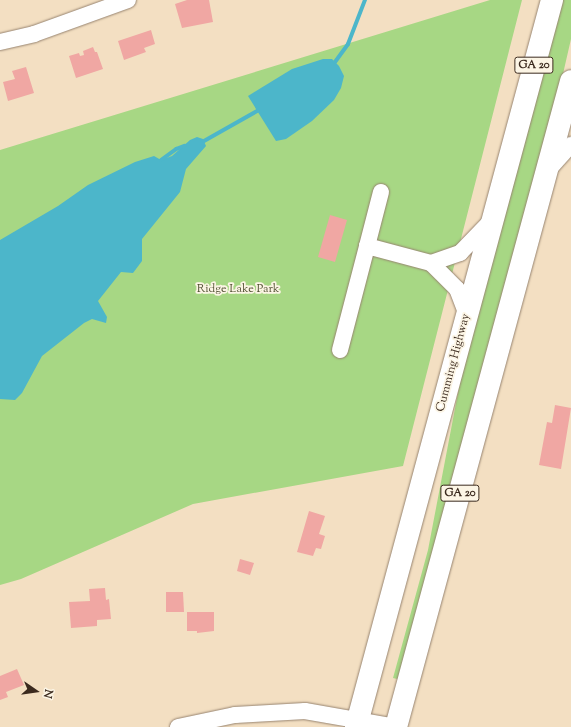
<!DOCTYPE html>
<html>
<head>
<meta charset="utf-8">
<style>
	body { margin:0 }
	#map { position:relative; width:571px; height:727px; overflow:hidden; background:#f3dfc2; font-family:"Sorts Mill Goudy",serif }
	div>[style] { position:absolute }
	.green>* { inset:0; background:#a7d784 }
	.water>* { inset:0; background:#4cb6ca }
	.stream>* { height:4px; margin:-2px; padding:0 2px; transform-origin:2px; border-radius:2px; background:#4cb6ca }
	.building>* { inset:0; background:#f0a7a3 }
	.roads { filter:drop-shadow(0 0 1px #978470) drop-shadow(0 0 1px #978470) }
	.minor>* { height:16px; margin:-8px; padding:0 8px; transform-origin:8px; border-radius:8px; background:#fff }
	.highway>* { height:22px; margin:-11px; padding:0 11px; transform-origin:11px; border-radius:11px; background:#fff }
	span { translate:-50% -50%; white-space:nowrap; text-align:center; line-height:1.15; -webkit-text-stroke:3.5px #fcf5e5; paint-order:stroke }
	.shield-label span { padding:1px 3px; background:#fcf5e5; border:1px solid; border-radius:3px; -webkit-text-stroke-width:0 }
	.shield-label { font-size:11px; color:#3b2a1e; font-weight:700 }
	.park-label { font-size:12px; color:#565538 }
	.street-label { font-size:12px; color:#3b2a1e }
	.north { position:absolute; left:16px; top:671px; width:40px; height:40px; -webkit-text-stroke:3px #fcf5e5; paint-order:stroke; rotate:103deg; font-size:11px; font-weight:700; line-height:16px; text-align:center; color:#3b2a1e }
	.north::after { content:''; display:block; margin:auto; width:14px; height:18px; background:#3b2a1e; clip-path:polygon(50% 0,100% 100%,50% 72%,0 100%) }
</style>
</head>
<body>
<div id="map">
	<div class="green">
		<div style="clip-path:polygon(490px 0,522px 0,403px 466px,193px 504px,21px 579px,0 585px,0 150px)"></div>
		<div style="clip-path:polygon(557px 0,571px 0,571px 39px,557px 100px,401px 680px,393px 678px,428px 550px,469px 335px)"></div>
	</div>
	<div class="water">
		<div style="clip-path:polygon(323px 59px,332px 59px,339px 66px,344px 76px,341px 88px,334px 100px,312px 121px,286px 139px,276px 141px,248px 96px,292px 69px)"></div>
		<div style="clip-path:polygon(197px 137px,203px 139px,206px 146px,186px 169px,180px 192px,142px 239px,142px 261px,133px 273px,121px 272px,98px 301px,107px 317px,106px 323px,92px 319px,84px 323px,42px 356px,22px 393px,15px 400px,0 399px,0 240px,58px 206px,88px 185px,135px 162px,154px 156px,161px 160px,172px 156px,190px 140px)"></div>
	</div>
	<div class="stream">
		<div style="left:335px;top:62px;width:22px;rotate:-54deg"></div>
		<div style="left:348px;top:44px;width:47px;rotate:-68.9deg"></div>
		<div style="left:204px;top:141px;width:61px;rotate:-29.5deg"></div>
		<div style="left:161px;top:160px;width:19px;rotate:-36deg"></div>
		<div style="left:176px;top:149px;width:9px;rotate:-21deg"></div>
	</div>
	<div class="building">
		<div style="clip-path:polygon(187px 0,209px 0,213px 22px,182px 28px,175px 4px)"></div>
		<div style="clip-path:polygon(151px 30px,155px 44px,144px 48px,146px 52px,124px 60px,118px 41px)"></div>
		<div style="clip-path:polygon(93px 47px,95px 52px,97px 52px,103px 69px,76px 78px,69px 56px,79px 53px,80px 56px,84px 55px,83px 51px)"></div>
		<div style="clip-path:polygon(26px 67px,34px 93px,8px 101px,3px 82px,15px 79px,12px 71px)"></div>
		<div style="clip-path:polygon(330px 215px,347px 220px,335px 262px,318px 257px)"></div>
		<div style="clip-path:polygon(555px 405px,571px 408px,561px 469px,539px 465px,547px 422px,552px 423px)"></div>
		<div style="clip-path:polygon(309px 511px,325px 516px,319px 534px,325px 536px,321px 549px,316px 548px,313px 556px,297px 552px)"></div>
		<div style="clip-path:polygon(240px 559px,254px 563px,250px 575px,237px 571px)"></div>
		<div style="clip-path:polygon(105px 588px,106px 600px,109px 599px,111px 619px,97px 620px,97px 626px,71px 628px,69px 602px,90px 601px,89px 589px)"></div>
		<div style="clip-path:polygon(166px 592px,183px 592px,184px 612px,166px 612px)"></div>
		<div style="clip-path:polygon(187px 612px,214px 612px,214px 631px,197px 633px,197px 631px,187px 631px)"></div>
		<div style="clip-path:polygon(17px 669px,24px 685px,6px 692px,8px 697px,0 700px,0 676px)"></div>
	</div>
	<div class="roads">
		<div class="minor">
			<div style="left:0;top:42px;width:35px;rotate:-13deg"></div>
			<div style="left:34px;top:34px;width:100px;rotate:-19.9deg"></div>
			<div style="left:550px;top:168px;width:31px;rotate:-48deg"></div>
			<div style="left:381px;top:192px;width:56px;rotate:104.5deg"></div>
			<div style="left:367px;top:246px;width:66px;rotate:14.9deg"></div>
			<div style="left:431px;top:263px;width:37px;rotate:45deg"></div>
			<div style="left:457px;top:289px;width:28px;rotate:69deg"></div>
			<div style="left:431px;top:263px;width:31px;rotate:-19deg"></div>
			<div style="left:460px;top:253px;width:45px;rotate:-45.9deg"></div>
			<div style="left:340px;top:350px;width:107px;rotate:-75.4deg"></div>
			<div style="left:178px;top:727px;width:58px;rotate:-11.9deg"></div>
			<div style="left:235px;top:715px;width:70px;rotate:-3.3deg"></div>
			<div style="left:305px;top:711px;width:92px;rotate:10deg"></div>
		</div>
		<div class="highway">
			<div style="left:356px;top:727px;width:753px;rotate:-74.91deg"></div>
			<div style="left:396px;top:727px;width:669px;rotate:-74.84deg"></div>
		</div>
	</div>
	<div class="shield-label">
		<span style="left:534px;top:65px">GA 20</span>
		<span style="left:460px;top:493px">GA 20</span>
	</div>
	<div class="park-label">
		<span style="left:238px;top:290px">Ridge Lake Park</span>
	</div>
	<div class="street-label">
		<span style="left:454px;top:363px;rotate:-75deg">Cumming Highway</span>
	</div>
	<div class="north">N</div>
</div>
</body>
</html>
